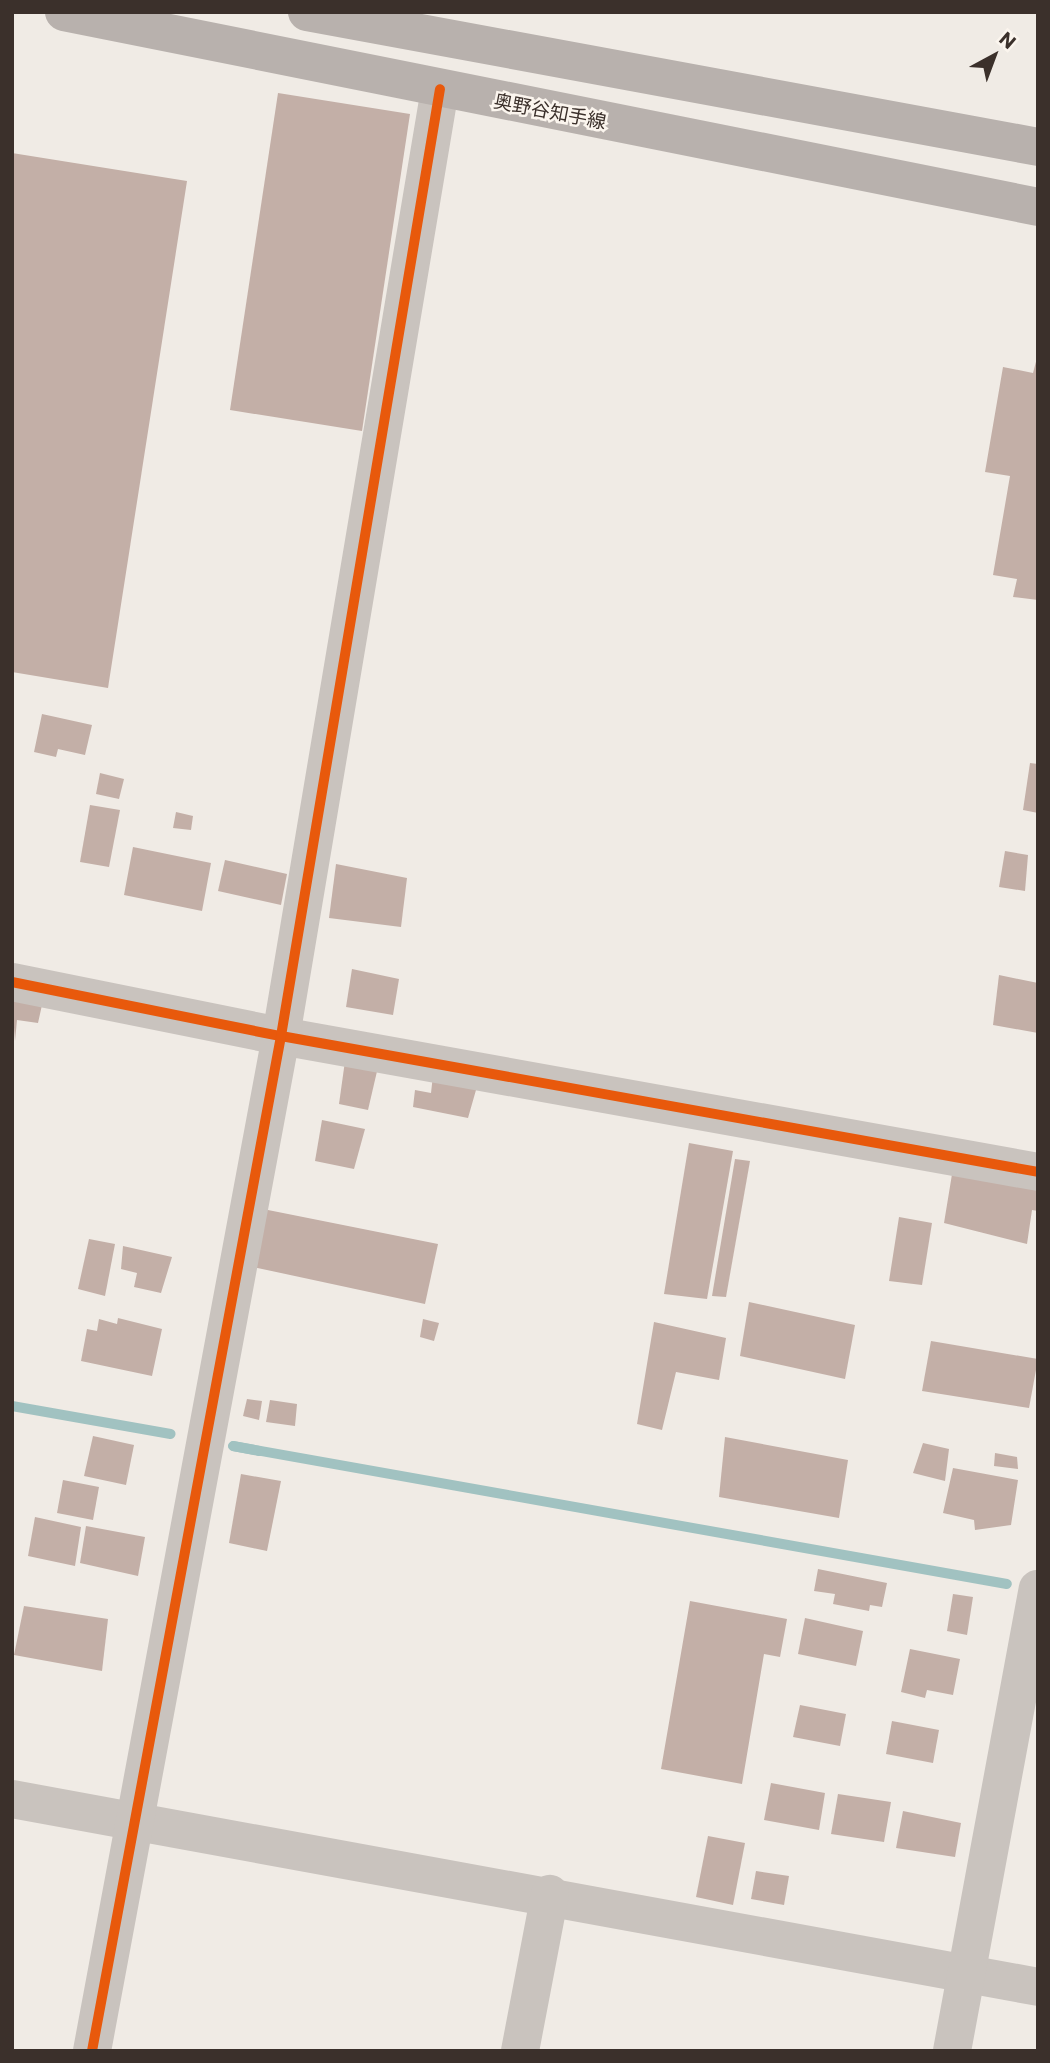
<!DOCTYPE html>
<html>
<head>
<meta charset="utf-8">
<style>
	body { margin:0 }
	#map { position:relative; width:1050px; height:2063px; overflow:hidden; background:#f0ebe5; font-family:Commissioner,"Noto Sans JP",sans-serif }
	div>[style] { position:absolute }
	.stream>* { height:10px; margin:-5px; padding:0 5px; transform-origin:5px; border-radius:5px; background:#a1c2c1 }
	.building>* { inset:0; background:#c3afa7 }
	.minor>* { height:38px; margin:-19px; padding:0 19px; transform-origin:19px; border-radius:19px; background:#c9c3be }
	.major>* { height:38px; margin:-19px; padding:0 19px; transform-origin:19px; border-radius:19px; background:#b8b1ad }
	.cycleway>* { height:10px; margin:-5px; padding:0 5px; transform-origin:5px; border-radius:5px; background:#e8590c }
	span { translate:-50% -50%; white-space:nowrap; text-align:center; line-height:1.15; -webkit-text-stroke:5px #fbf5ee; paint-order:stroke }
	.street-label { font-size:19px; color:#3b302b }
	.frame { position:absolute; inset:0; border:14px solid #3b302b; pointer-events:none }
	.north { position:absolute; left:959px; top:21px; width:70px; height:70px; -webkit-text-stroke:5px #fbf5ee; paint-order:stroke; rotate:41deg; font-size:19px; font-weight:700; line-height:28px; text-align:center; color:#3b302b }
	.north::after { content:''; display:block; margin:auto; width:24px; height:32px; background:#3b302b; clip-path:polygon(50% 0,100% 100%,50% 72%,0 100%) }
</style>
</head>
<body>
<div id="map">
	<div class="stream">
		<div style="left:12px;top:1406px;width:161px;rotate:10deg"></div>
		<div style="left:259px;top:1451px;width:26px;rotate:-169deg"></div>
		<div style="left:233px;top:1446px;width:786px;rotate:10.11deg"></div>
	</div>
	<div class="building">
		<div style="clip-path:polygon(278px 93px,410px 114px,362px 431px,230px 410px)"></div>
		<div style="clip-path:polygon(12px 153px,187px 181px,108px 688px,12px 672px)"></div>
		<div style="clip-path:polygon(1038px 354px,1038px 600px,1013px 597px,1017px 579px,993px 575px,1010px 476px,985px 472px,1003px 367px,1033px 373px)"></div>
		<div style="clip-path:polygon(42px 714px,92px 725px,85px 755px,58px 749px,56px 757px,34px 752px)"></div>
		<div style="clip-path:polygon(1030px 763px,1038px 764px,1038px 813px,1023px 810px)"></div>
		<div style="clip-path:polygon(100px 773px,124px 779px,119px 799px,96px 794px)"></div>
		<div style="clip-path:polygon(90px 805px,120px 810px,109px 867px,80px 862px)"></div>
		<div style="clip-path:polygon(176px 812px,193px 816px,191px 830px,173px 828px)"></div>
		<div style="clip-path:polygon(133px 847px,211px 863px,202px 911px,124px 895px)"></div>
		<div style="clip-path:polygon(1005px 851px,1028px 855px,1025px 891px,999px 887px)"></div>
		<div style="clip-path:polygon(225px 860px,287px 874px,281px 905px,218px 891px)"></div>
		<div style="clip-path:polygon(336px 864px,407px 878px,401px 927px,329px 918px)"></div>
		<div style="clip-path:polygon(352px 969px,399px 979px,393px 1015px,346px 1007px)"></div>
		<div style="clip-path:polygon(999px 975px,1038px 983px,1038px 1033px,993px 1025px)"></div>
		<div style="clip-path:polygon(12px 999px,42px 1005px,38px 1023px,17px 1020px,15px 1041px)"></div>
		<div style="clip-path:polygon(345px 1061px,378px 1067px,368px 1110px,339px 1104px)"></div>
		<div style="clip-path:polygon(433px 1075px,478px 1083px,468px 1118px,413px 1107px,415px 1090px,431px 1093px)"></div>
		<div style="clip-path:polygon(322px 1120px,365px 1129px,354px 1169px,315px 1161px)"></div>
		<div style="clip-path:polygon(689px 1143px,733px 1151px,707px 1299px,664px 1294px)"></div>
		<div style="clip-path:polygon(735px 1159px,750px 1161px,726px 1297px,712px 1296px)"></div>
		<div style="clip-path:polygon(954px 1162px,1038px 1182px,1038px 1211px,1032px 1210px,1027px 1244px,944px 1223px)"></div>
		<div style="clip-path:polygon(263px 1209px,438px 1244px,425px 1304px,253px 1267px)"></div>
		<div style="clip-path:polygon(899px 1217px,932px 1223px,922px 1285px,889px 1281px)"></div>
		<div style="clip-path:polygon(89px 1239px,115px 1244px,105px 1296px,78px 1289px)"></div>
		<div style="clip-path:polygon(123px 1246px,172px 1257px,161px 1293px,134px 1287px,137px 1273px,121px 1269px)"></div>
		<div style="clip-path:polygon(749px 1302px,855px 1325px,845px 1379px,740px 1356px)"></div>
		<div style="clip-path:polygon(118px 1318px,162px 1329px,152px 1376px,81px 1361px,87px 1329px,97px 1331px,99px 1319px,117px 1324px)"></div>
		<div style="clip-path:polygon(423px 1319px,439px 1323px,434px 1341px,420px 1337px)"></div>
		<div style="clip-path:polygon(654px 1322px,726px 1338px,719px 1380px,676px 1372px,662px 1430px,637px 1424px)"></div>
		<div style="clip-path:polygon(931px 1341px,1038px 1359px,1029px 1408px,922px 1391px)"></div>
		<div style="clip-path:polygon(247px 1399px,262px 1401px,259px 1420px,243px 1416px)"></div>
		<div style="clip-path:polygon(270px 1400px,297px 1404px,295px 1426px,266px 1422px)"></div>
		<div style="clip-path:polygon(93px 1436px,134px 1445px,126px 1485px,84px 1476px)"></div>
		<div style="clip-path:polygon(725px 1437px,848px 1460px,839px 1518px,719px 1497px)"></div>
		<div style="clip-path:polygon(923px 1443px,949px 1449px,945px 1481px,913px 1473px)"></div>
		<div style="clip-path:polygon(995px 1453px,1017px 1457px,1018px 1469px,994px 1466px)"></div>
		<div style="clip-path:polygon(953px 1468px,1018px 1480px,1011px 1525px,975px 1530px,974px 1520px,943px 1513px)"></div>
		<div style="clip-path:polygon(241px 1474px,281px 1481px,267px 1551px,229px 1543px)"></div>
		<div style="clip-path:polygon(63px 1480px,99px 1487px,93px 1520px,57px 1513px)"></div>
		<div style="clip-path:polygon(35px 1517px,81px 1527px,75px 1566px,28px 1556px)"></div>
		<div style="clip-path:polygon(86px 1526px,145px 1537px,138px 1576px,80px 1563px)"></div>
		<div style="clip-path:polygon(818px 1569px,887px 1583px,882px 1607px,870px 1605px,869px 1611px,833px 1604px,835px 1594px,814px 1591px)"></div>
		<div style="clip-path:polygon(953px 1594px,973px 1597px,967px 1635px,947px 1631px)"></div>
		<div style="clip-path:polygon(690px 1601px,787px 1619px,780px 1657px,764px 1654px,742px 1784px,661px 1769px)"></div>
		<div style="clip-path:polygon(24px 1606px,108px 1619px,102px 1671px,14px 1655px)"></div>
		<div style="clip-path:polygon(805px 1618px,863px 1631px,856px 1666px,798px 1654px)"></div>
		<div style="clip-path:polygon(910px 1649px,960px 1659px,953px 1695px,927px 1690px,925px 1698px,901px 1692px)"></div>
		<div style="clip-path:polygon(800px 1705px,846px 1714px,840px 1746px,793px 1737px)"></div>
		<div style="clip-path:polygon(892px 1721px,939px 1730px,933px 1763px,886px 1754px)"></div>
		<div style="clip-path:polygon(771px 1783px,825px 1793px,819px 1830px,764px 1820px)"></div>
		<div style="clip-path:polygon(838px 1794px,891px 1802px,884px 1842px,831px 1834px)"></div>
		<div style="clip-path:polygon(903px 1811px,961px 1823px,955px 1857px,896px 1848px)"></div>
		<div style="clip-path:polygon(708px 1836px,745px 1843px,733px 1905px,696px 1897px)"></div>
		<div style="clip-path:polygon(756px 1871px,789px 1876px,784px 1905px,751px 1899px)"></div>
	</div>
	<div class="minor">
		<div style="left:12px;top:982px;width:274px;rotate:11.4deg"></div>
		<div style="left:281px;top:1036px;width:769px;rotate:10.18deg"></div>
		<div style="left:12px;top:1799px;width:1043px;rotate:10.38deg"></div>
		<div style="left:92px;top:2051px;width:1032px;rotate:-79.45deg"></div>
		<div style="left:281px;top:1036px;width:960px;rotate:-80.47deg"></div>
		<div style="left:520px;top:2051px;width:160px;rotate:-79.2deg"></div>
		<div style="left:952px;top:2051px;width:470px;rotate:-79.5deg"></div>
	</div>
	<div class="major">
		<div style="left:64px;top:12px;width:993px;rotate:11.32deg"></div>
		<div style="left:307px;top:12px;width:743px;rotate:10.46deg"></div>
	</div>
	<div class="cycleway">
		<div style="left:12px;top:982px;width:274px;rotate:11.4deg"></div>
		<div style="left:281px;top:1036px;width:769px;rotate:10.18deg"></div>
		<div style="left:92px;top:2051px;width:1032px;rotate:-79.45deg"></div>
		<div style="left:281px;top:1036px;width:960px;rotate:-80.47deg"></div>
	</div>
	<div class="street-label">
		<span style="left:550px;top:111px;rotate:11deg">奥野谷知手線</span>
	</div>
	<div class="frame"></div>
	<div class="north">N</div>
</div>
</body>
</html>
